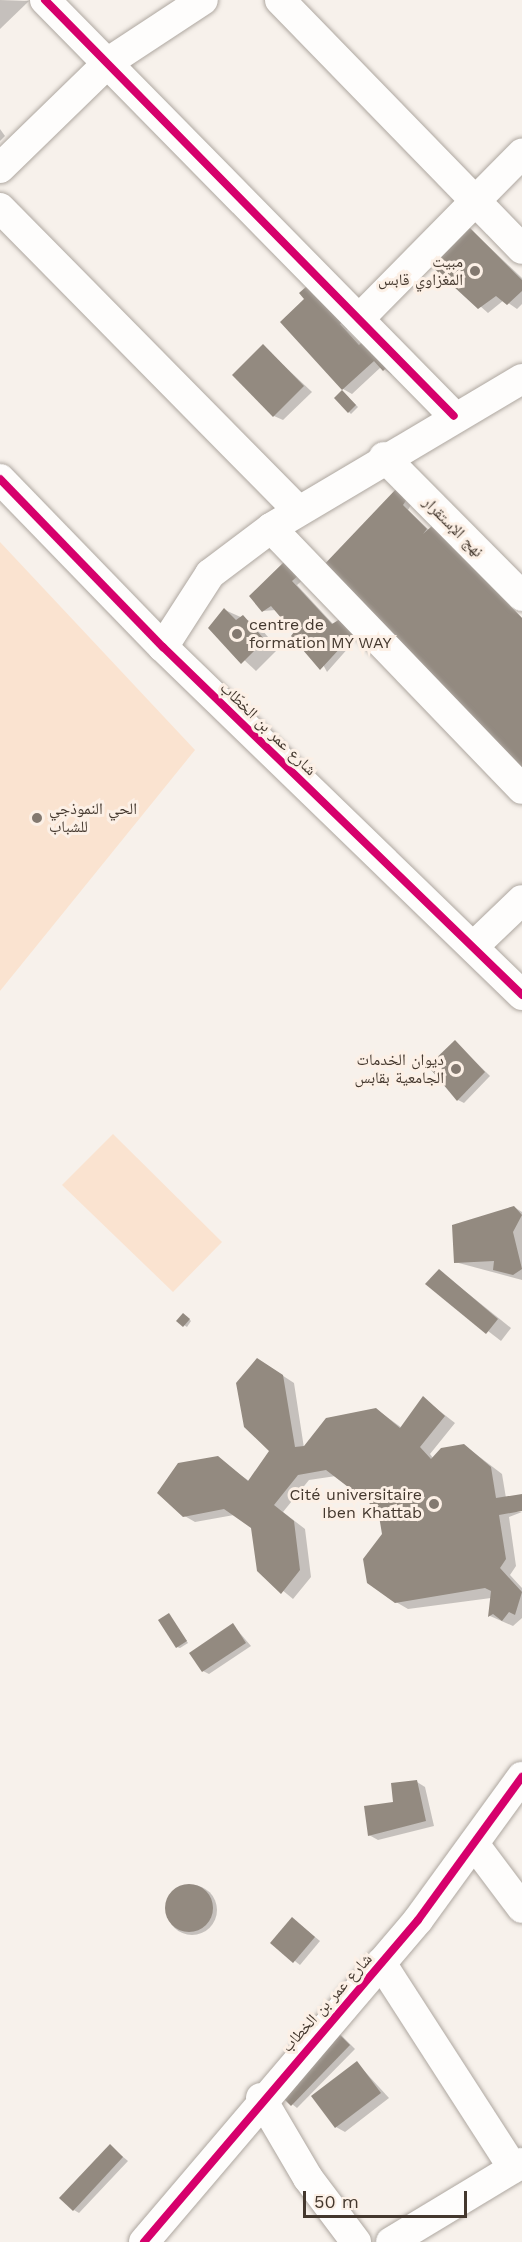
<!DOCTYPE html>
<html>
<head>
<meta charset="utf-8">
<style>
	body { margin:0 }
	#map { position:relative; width:522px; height:2242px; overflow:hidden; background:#f7f1eb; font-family:"Work Sans","Noto Naskh Arabic",sans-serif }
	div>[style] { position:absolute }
	.green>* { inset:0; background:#fae3d0 }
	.shadow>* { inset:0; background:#0003 }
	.round { border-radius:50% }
	.building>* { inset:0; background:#938a80 }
	.roads { filter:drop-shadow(0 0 2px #aea7a0) drop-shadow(0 0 2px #aea7a0) }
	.minor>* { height:30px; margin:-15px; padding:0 15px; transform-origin:15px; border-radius:15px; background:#fefdfc }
	.cycleway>* { height:8px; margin:-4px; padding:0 4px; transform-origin:4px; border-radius:4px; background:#d6006c }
	.dots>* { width:16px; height:16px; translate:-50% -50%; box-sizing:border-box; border:3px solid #fcf0e6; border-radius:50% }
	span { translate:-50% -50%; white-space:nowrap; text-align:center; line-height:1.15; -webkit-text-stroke:6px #fcf0e6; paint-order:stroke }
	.poi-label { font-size:16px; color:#44382e }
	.right { translate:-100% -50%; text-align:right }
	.left { translate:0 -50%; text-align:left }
	.street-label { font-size:16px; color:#44382e }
	.scale { position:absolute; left:303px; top:2191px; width:164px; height:27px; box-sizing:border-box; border:3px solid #44382e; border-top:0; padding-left:8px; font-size:18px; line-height:21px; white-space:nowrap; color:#44382e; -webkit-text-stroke:4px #fcf0e6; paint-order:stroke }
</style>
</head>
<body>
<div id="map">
	<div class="green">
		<div style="clip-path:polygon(0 542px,195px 750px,0 991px)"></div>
		<div style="clip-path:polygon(113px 1134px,222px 1242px,173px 1292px,62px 1185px)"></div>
	</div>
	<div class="shadow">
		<div style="clip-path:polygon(0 0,29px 1px,0 29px)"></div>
		<div style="clip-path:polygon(0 129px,5px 136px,0 141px)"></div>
		<div style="clip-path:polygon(465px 224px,522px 278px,522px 304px,517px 309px,504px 300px,488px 313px,430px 262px)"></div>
		<div style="clip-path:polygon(306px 299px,351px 326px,347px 330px,361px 344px,401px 367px,392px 375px,381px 367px,352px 394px,343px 389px,282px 322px)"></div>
		<div style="clip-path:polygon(263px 346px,312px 392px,283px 420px,274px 416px)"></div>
		<div style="clip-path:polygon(343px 392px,358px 407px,351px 414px,349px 412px)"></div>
		<div style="clip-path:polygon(397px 490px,412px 503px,408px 510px,429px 530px,438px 531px,522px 618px,321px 570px)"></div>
		<div style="clip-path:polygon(287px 562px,305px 578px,297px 585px,334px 625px,340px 621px,358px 637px,327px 672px,300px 622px,294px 628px,276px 610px,263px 611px)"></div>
		<div style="clip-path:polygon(225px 610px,258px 625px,278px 649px,256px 671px,210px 628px)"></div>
		<div style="clip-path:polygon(455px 1042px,490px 1076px,464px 1103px,458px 1100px)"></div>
		<div style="clip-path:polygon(514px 1207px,522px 1212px,522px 1280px,455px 1262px)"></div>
		<div style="clip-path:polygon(440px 1271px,511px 1328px,501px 1341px,427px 1284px)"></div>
		<div style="clip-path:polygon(186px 1316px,191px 1321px,187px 1327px,178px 1321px)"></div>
		<div style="clip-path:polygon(268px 1366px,294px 1383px,304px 1448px,376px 1409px,402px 1428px,423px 1398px,455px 1423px,430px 1454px,433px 1458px,464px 1445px,502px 1474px,506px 1498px,522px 1495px,522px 1509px,508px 1512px,522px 1512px,509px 1517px,516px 1566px,510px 1575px,522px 1588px,522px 1618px,513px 1626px,490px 1616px,491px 1598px,408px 1609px,396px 1602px,379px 1509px,336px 1476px,309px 1480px,283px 1512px,305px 1529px,311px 1577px,293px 1599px,258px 1570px,253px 1527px,234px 1515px,195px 1522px,183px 1515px,217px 1458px,249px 1481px,271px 1450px)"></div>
		<div style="clip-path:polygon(169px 1615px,188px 1643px,180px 1648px,177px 1647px)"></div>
		<div style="clip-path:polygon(233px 1625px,251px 1646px,209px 1674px,203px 1671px)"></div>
		<div style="clip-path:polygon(417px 1782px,425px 1787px,434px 1826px,378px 1840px,369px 1835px)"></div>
		<div class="round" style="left:167px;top:1885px;width:50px;height:50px"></div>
		<div style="clip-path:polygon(298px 1923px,320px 1941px,300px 1965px,272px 1943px)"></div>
		<div style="clip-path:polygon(340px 2034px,355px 2049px,297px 2108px,292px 2104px)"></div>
		<div style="clip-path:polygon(357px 2063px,389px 2098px,345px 2132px,336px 2127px)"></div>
		<div style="clip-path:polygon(110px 2146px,128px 2161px,79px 2213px,74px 2210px)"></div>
	</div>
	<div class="building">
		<div style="clip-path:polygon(465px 223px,522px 280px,522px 291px,507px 305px,496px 296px,478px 309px,427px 262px)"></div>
		<div style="clip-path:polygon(315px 279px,343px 321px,340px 324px,359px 345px,369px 335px,393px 361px,383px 371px,374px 361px,342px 390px,280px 322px,304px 299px,299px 293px)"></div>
		<div style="clip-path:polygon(263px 344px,304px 386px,273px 417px,232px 375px)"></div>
		<div style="clip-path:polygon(342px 390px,356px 405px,348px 413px,334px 398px)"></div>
		<div style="clip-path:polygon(397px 488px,407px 499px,403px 505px,427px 529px,423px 534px,432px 526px,522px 618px,522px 778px,319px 570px)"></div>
		<div style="clip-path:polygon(286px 560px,300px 574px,292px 581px,332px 624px,340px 619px,354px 633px,320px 670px,291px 636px,300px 624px,295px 619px,288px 626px,271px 606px,262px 612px,249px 596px)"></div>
		<div style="clip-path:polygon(224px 608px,236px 620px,243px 615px,265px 640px,241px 664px,208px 628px)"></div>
		<div style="clip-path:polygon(455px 1040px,485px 1072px,457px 1101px,428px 1066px)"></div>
		<div style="clip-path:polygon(514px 1206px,522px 1215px,513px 1232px,522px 1269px,513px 1275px,493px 1270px,494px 1261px,454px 1263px,452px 1225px)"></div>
		<div style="clip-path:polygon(439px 1269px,498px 1319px,486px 1334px,425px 1284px)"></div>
		<div style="clip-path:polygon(183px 1313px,190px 1319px,183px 1327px,176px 1321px)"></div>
		<div style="clip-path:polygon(257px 1358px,283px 1375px,295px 1447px,304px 1446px,326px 1418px,376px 1408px,400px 1428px,423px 1396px,445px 1416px,420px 1447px,431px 1459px,441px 1448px,464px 1444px,491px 1467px,496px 1498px,522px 1494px,522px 1511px,499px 1515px,506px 1559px,500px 1568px,522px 1592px,515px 1615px,509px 1612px,502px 1621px,493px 1614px,488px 1617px,491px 1591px,485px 1588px,395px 1603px,367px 1583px,363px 1559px,382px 1534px,378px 1510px,326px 1470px,298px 1475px,274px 1505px,294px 1521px,300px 1570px,281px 1594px,257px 1571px,251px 1528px,224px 1509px,183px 1517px,157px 1493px,178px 1463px,218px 1456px,248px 1481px,269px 1451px,244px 1427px,236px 1383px)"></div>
		<div style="clip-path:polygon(169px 1613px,187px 1641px,176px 1648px,158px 1620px)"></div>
		<div style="clip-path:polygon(233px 1623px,246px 1643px,202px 1672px,189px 1653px)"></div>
		<div style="clip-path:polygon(417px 1780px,426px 1821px,368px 1836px,364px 1806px,393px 1802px,391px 1783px)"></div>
		<div class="round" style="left:165px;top:1884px;width:48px;height:48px"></div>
		<div style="clip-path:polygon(292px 1917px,315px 1937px,293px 1963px,270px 1943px)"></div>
		<div style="clip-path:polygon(334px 2029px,350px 2045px,291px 2106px,274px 2089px)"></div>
		<div style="clip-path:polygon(357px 2061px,381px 2093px,335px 2128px,311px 2096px)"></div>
		<div style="clip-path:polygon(110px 2144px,123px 2157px,73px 2211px,59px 2198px)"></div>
	</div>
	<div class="roads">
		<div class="minor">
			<div style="left:45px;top:0;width:583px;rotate:45.49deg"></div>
			<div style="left:280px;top:0;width:347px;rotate:45.8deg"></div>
			<div style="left:0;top:168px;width:153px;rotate:-44.2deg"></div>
			<div style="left:110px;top:61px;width:111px;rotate:-33.3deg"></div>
			<div style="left:0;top:208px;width:423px;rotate:45.4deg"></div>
			<div style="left:360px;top:318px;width:231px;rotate:-45.4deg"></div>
			<div style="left:384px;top:457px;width:196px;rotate:45.2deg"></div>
			<div style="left:0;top:479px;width:234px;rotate:45.9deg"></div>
			<div style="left:163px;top:647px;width:500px;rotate:44.1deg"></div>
			<div style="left:271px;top:528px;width:362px;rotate:46.1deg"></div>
			<div style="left:163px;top:647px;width:87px;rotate:-57.2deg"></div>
			<div style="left:210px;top:574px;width:76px;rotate:-37deg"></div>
			<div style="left:271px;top:528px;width:292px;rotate:-30.7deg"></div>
			<div style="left:474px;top:946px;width:66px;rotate:-43.8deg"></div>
			<div style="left:474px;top:1844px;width:80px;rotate:53.1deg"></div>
			<div style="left:381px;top:1963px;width:244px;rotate:57.2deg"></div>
			<div style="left:261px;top:2098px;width:93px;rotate:59.6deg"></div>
			<div style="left:308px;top:2178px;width:80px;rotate:53.1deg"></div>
			<div style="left:144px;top:2242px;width:423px;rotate:-49.6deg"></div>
			<div style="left:418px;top:1920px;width:177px;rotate:-54deg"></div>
			<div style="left:391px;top:2242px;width:153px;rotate:-31.1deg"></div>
		</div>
	</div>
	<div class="cycleway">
		<div style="left:45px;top:0;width:583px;rotate:45.49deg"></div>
		<div style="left:0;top:479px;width:234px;rotate:45.9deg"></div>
		<div style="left:163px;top:647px;width:500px;rotate:44.1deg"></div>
		<div style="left:144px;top:2242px;width:423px;rotate:-49.6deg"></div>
		<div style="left:418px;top:1920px;width:177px;rotate:-54deg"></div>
	</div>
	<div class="dots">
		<div style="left:475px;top:271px;background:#837970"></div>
		<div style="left:237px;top:634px;background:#837970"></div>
		<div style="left:37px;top:818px;background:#837970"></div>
		<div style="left:456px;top:1069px;background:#837970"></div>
		<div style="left:434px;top:1504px;background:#837970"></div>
	</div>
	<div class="poi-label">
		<span class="right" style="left:463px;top:271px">مبيت<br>المغزاوي قابس</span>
		<span class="left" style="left:249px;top:634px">centre de<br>formation MY WAY</span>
		<span class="left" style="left:49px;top:818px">الحي النموذجي<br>للشباب</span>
		<span class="right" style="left:444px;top:1069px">ديوان الخدمات<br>الجامعية بقابس</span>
		<span class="right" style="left:422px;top:1504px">Cité universitaire<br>Iben Khattab</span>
	</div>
	<div class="street-label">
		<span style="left:453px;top:527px;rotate:45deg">نهج الإستقرار</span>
		<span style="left:268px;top:729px;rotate:44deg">شارع عمر بن الخطّاب</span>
		<span style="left:327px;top:2003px;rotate:-48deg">شارع عمر بن الخطاب</span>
	</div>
	<div class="scale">50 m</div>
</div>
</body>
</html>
